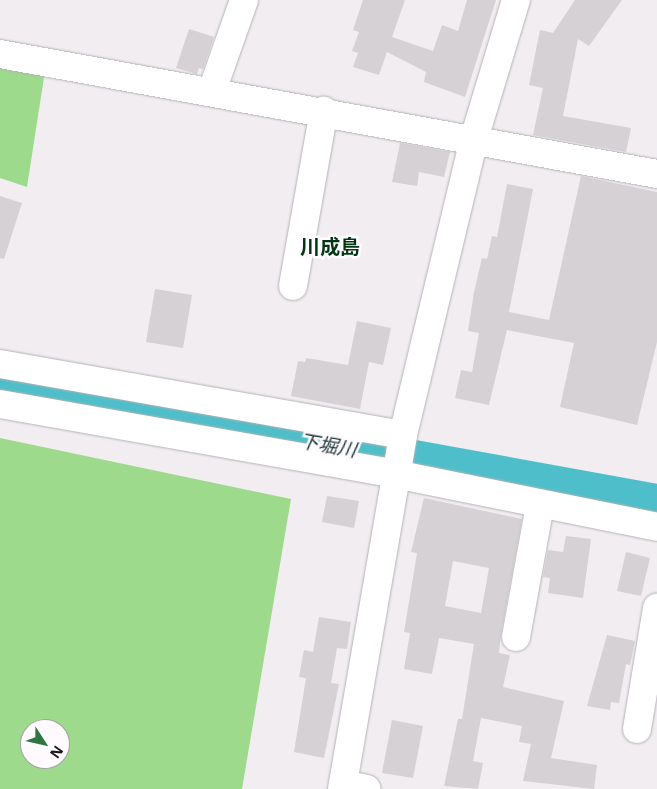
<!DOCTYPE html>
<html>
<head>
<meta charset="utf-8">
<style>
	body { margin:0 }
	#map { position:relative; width:657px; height:789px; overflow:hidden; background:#f1edf1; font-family:"Open Sans","Noto Sans JP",sans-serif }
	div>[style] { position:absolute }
	.green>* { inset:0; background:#9dda8c }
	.river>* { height:42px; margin:-21px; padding:0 21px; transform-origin:21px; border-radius:21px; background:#4ebfca }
	.building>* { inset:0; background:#d5d1d4 }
	.roads { filter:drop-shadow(0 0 1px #b5b1b5) drop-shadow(0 0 1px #b5b1b5) }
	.minor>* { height:28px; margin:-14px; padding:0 14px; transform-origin:14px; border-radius:14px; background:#fff }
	span { translate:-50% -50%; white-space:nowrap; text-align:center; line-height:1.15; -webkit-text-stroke:5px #fefafe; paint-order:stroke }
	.water-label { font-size:19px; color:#193234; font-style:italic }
	.quarter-label { font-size:20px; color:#013613; font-weight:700 }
	.north { position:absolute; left:20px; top:719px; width:50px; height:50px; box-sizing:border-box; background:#fefafe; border:1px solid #a2a0a2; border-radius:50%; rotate:125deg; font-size:14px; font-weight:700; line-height:20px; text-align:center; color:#191819 }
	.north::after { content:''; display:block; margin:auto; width:18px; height:22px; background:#307642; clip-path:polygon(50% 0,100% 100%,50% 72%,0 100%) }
</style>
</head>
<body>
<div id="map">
	<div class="green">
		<div style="clip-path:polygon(0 62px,45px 71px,27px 187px,0 178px)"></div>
		<div style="clip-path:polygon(evenodd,0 438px,291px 499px,242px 789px,0 789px,0 438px,30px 729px,60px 729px,60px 759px,30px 759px,30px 729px)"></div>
	</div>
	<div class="river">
		<div style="left:0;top:386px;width:668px;rotate:10.27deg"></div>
	</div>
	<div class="building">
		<div style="clip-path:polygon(363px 0,405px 0,392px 37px,433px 51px,442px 25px,458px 31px,467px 0,496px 0,465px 97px,424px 82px,426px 72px,387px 52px,379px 75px,353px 67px,358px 53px,352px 51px,359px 32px,353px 30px)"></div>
		<div style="clip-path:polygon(575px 0,622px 0,589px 46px,578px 39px,563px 116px,631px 128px,626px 152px,533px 135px,543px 88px,529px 85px,540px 30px,553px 33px)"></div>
		<div style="clip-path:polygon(189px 29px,214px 37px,203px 69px,199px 68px,197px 74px,176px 68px)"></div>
		<div style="clip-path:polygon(400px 143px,450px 152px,444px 177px,419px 172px,417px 186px,392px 182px)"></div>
		<div style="clip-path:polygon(581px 176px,657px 192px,657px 342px,637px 425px,560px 407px,574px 343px,507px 330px,489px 405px,455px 398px,461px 370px,472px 372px,479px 333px,468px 331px,474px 292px,482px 258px,487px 259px,492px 236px,497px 237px,507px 184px,533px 189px,509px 312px,549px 320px)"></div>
		<div style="clip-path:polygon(0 196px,22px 203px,4px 259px,0 258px)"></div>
		<div style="clip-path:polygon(155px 289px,192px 295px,183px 348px,146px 342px)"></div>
		<div style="clip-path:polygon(357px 321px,391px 328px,383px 365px,369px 362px,360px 409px,291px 396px,298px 361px,305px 362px,306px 358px,348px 365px)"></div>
		<div style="clip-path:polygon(327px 496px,359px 501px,354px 528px,322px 522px)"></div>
		<div style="clip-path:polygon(evenodd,424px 498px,522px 519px,501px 634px,499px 653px,510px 655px,503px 687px,564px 701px,551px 758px,597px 765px,594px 789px,523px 781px,531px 744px,519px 742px,522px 726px,481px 718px,473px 761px,483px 763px,478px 789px,444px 786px,458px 719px,462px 719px,474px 644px,439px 638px,432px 674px,404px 669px,410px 633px,404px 632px,417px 553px,411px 552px,424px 498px,453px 561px,489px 568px,481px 613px,445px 606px,453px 561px)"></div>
		<div style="clip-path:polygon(566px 536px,591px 539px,583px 598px,548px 593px,550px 578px,543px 577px,548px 550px,563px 552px)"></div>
		<div style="clip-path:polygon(626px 552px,650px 558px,641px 596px,617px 591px)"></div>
		<div style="clip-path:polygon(319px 617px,351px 622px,347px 649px,337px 648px,331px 683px,339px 684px,324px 758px,294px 752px,306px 678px,299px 677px,304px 650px,313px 652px)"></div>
		<div style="clip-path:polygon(607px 635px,635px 641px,630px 665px,626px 664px,619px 703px,611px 702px,610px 710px,587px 706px)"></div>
		<div style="clip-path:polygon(392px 720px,423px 726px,413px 778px,382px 773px)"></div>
	</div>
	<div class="roads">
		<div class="minor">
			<div style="left:0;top:54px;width:668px;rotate:10.35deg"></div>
			<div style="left:212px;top:91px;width:96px;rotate:-70.6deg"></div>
			<div style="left:293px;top:286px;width:178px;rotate:-80deg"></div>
			<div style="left:0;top:364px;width:409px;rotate:10deg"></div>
			<div style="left:0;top:404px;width:401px;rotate:10deg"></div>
			<div style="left:395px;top:474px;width:267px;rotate:11.4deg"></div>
			<div style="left:516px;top:637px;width:134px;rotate:-79.7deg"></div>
			<div style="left:637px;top:729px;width:123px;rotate:-80.6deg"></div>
			<div style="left:343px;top:784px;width:24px;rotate:12deg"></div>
			<div style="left:342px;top:789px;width:359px;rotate:-80.2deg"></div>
			<div style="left:403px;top:435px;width:304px;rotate:-76.5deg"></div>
			<div style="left:474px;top:139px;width:145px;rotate:-73.2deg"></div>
		</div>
	</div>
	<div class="water-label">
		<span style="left:328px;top:446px;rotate:10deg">下堀川</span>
	</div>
	<div class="quarter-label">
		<span style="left:330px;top:246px">川成島</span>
	</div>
	<div class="north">N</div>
</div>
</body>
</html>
